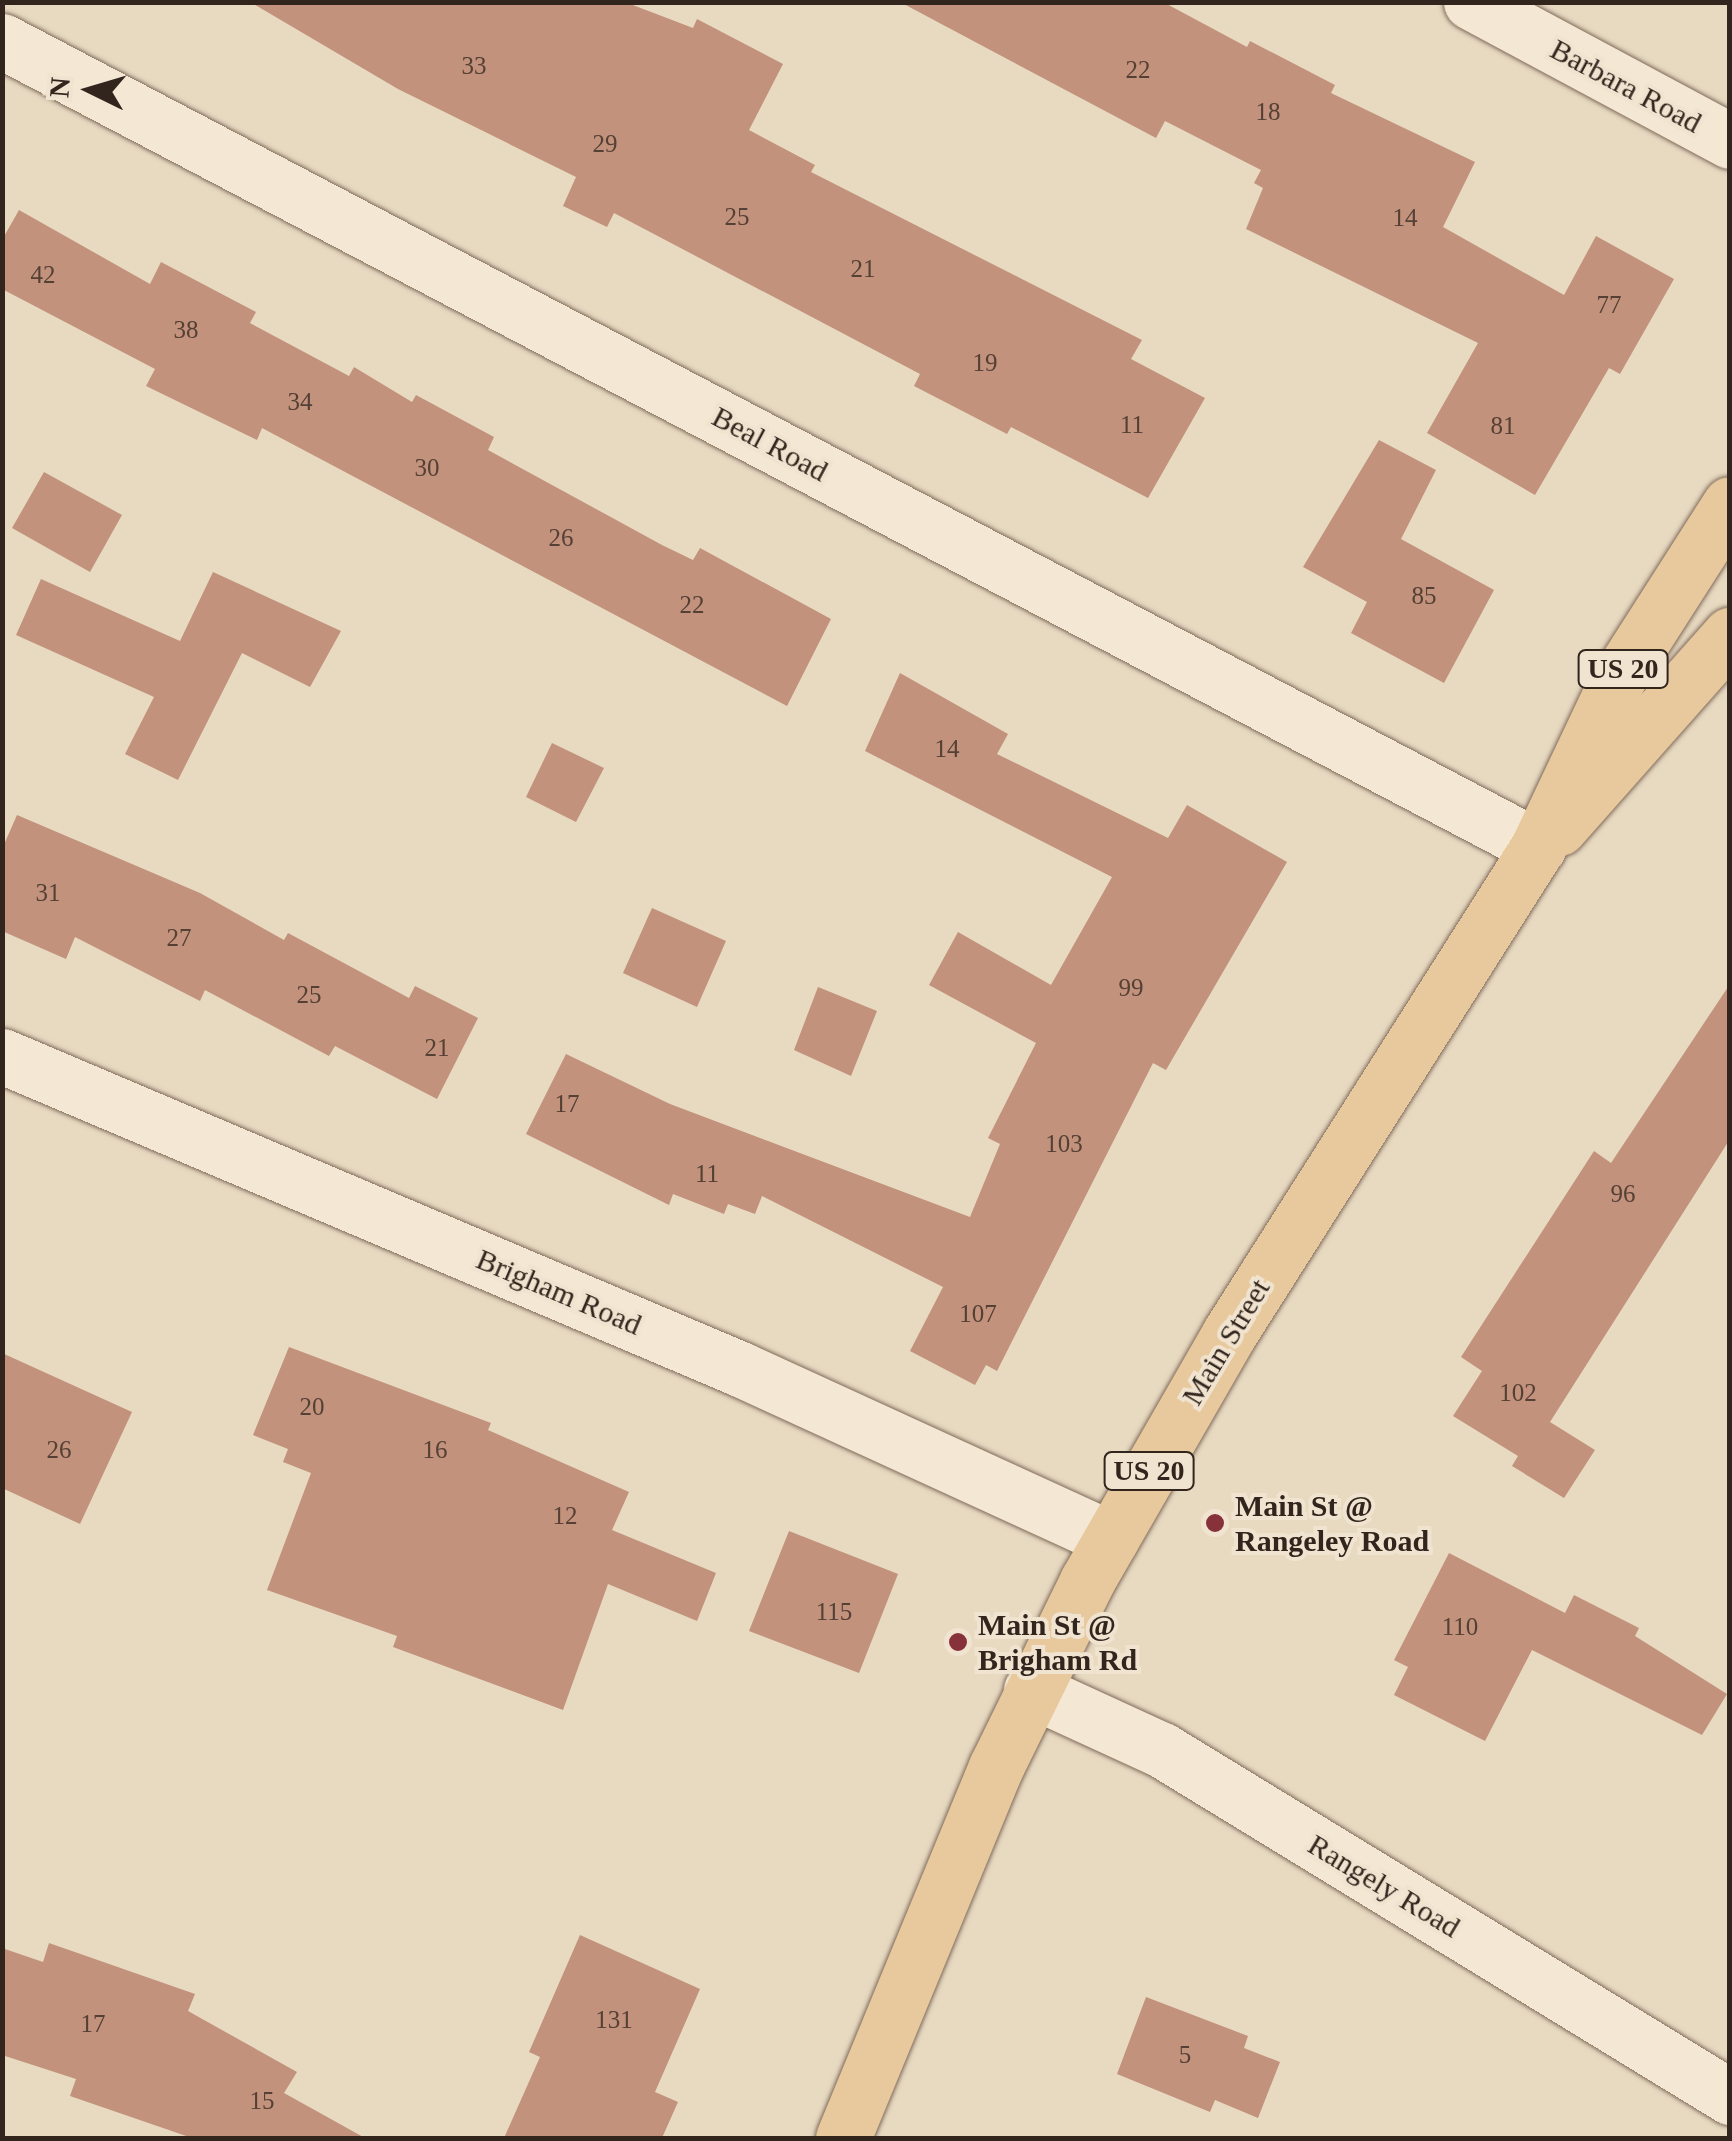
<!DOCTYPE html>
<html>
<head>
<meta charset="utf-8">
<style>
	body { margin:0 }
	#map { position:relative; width:1732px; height:2141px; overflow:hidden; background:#e8d9c1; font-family:Georgia,serif }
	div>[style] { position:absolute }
	.building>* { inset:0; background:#c2927c }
	.roads { filter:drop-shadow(0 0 2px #7f6b5b) drop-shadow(0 0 2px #7f6b5b) }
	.minor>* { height:55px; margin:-27.5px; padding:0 27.5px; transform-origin:27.5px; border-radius:27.5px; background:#f4e7d3 }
	.major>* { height:55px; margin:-27.5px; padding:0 27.5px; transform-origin:27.5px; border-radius:27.5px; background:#e7c99d }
	.dots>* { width:28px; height:28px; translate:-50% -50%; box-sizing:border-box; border:5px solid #f0e4d0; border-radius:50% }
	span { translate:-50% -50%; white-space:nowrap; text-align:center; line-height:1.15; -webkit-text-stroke:8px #f0e4d0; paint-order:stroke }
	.number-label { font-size:25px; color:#554035 }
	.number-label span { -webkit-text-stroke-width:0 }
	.shield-label span { padding:2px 8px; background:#f0e4d0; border:2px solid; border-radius:8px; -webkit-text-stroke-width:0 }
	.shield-label { font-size:28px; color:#31251d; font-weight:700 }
	.street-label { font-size:30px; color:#31251d }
	.poi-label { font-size:30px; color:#31251d; font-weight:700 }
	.left { translate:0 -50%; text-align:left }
	.frame { position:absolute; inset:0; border:5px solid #31251d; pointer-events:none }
	.north { position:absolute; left:40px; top:40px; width:100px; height:100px; -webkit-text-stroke:8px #f0e4d0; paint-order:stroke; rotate:275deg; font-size:28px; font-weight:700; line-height:40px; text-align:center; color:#31251d }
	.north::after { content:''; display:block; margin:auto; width:35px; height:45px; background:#31251d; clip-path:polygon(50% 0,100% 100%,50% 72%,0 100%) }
</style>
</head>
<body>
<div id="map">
	<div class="building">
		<div style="clip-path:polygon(250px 2px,625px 2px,693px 28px,697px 19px,783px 64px,749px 130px,815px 165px,811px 172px,1142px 340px,1131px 359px,1205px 398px,1148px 498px,1011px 427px,1007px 434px,914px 386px,920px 374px,614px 213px,607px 227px,563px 206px,576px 177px,398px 89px)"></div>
		<div style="clip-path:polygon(900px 2px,1163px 2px,1247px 47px,1250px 41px,1335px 85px,1331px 93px,1475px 162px,1443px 227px,1564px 295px,1596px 236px,1674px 279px,1620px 374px,1609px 368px,1535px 495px,1427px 433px,1478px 343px,1246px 229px,1263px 188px,1254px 183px,1261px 170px,1165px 121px,1156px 138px)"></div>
		<div style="clip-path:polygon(19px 210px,150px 284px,161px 262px,256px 312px,250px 323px,349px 376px,354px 367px,412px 402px,416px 395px,494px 437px,488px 450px,662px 545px,693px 560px,700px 548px,831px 619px,787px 706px,262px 428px,257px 440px,146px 386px,155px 369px,2px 289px,2px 240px)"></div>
		<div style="clip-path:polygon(1379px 440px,1436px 470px,1401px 539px,1494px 590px,1444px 683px,1351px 633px,1367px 602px,1303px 567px)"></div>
		<div style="clip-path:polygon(44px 472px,122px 515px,90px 572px,12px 528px)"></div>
		<div style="clip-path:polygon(213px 572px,341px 631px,310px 687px,242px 653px,178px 780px,125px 754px,154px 697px,16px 635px,41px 579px,180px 641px)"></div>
		<div style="clip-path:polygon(900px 673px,1008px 734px,997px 754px,1168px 838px,1187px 805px,1287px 862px,1166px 1070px,1153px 1063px,997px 1371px,986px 1365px,975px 1385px,910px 1351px,943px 1287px,762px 1196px,755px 1214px,728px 1204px,724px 1214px,673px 1194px,669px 1205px,526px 1134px,566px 1054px,670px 1104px,970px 1217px,1000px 1144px,988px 1138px,1036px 1043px,929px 985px,958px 932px,1051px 985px,1112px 877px,865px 751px)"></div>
		<div style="clip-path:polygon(552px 743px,604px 768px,576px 822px,526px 797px)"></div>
		<div style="clip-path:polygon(17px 815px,200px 893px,284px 940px,288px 933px,409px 998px,415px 986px,478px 1018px,437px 1099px,335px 1046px,329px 1056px,205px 990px,200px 1001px,75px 937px,66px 959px,2px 931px,2px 849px)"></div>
		<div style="clip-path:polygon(652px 908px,726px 941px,697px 1007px,623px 973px)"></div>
		<div style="clip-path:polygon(1730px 984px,1730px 1139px,1550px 1422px,1595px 1450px,1564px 1498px,1512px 1466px,1518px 1456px,1453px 1416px,1482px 1371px,1461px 1357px,1594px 1151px,1611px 1163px)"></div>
		<div style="clip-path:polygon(818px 987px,877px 1011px,851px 1076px,794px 1050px)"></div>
		<div style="clip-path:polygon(289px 1347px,491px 1423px,488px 1430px,629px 1492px,612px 1530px,716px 1573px,697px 1621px,608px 1584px,563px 1710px,393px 1647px,397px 1636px,267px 1590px,311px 1473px,283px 1462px,288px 1449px,253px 1435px)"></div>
		<div style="clip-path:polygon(2px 1353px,132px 1412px,80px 1524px,2px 1488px)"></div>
		<div style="clip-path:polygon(789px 1531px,898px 1574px,859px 1673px,749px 1631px)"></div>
		<div style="clip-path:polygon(1449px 1553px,1565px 1613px,1574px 1595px,1639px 1628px,1635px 1636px,1727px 1694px,1702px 1735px,1532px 1650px,1485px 1741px,1394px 1695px,1408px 1667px,1394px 1660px)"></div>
		<div style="clip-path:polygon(580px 1935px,700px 1989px,655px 2092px,678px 2102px,662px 2138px,504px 2138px,540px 2057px,529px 2052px)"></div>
		<div style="clip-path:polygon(49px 1943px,195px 1994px,188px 2011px,297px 2072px,284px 2093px,365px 2138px,192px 2138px,70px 2096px,76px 2079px,2px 2055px,2px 1948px,43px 1962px)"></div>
		<div style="clip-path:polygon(1146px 1997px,1248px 2036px,1244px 2048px,1280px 2062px,1258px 2118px,1215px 2100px,1210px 2112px,1117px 2074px)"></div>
	</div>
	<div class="roads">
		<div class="minor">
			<div style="left:1471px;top:2px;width:294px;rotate:28.2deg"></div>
			<div style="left:2px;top:41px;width:1735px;rotate:27.69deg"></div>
			<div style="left:2px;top:1056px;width:802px;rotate:22.98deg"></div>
			<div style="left:740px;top:1369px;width:408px;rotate:24.6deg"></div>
			<div style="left:1031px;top:1690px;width:144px;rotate:24.6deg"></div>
			<div style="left:1162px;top:1750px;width:666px;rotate:31.42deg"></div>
		</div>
		<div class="major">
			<div style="left:1559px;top:828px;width:258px;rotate:-48.5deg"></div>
			<div style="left:843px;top:2138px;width:401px;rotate:-67.6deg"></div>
			<div style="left:996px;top:1767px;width:207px;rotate:-63.9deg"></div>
			<div style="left:1087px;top:1581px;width:285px;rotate:-60.1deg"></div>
			<div style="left:1229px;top:1334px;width:577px;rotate:-57.6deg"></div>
			<div style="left:1538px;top:847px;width:183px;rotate:-64.7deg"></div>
			<div style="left:1616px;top:682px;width:211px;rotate:-57.4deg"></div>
		</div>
	</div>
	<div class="dots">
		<div style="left:1215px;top:1523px;background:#87323b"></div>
		<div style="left:958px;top:1642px;background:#87323b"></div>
	</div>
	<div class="number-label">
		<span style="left:474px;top:66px">33</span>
		<span style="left:1138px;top:70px">22</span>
		<span style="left:1268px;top:112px">18</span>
		<span style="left:605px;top:144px">29</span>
		<span style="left:737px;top:217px">25</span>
		<span style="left:1405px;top:218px">14</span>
		<span style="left:863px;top:269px">21</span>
		<span style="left:43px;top:275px">42</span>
		<span style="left:1609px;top:305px">77</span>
		<span style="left:186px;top:330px">38</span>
		<span style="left:985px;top:363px">19</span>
		<span style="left:300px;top:402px">34</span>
		<span style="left:1132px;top:425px">11</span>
		<span style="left:1503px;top:426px">81</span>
		<span style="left:427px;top:468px">30</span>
		<span style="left:561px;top:538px">26</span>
		<span style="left:1424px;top:596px">85</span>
		<span style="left:692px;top:605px">22</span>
		<span style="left:947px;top:749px">14</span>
		<span style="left:48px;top:893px">31</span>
		<span style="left:179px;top:938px">27</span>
		<span style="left:1131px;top:988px">99</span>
		<span style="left:309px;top:995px">25</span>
		<span style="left:437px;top:1048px">21</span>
		<span style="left:567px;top:1104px">17</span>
		<span style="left:1064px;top:1144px">103</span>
		<span style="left:707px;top:1174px">11</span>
		<span style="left:1623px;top:1194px">96</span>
		<span style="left:978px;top:1314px">107</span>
		<span style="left:1518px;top:1393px">102</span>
		<span style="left:312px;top:1407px">20</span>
		<span style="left:59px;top:1450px">26</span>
		<span style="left:435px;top:1450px">16</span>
		<span style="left:565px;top:1516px">12</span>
		<span style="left:834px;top:1612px">115</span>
		<span style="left:1460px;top:1627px">110</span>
		<span style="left:614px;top:2020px">131</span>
		<span style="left:93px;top:2024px">17</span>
		<span style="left:1185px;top:2055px">5</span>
		<span style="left:262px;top:2101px">15</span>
	</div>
	<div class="shield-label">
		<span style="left:1623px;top:669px">US 20</span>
		<span style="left:1149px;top:1471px">US 20</span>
	</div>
	<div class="street-label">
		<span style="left:1626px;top:86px;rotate:28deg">Barbara Road</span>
		<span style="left:770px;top:444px;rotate:28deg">Beal Road</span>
		<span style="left:559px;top:1292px;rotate:23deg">Brigham Road</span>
		<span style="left:1226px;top:1342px;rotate:-59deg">Main Street</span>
		<span style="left:1384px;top:1886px;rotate:31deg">Rangely Road</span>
	</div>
	<div class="poi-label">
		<span class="left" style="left:1235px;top:1523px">Main St @<br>Rangeley Road</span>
		<span class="left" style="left:978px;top:1642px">Main St @<br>Brigham Rd</span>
	</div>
	<div class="frame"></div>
	<div class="north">N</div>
</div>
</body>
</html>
